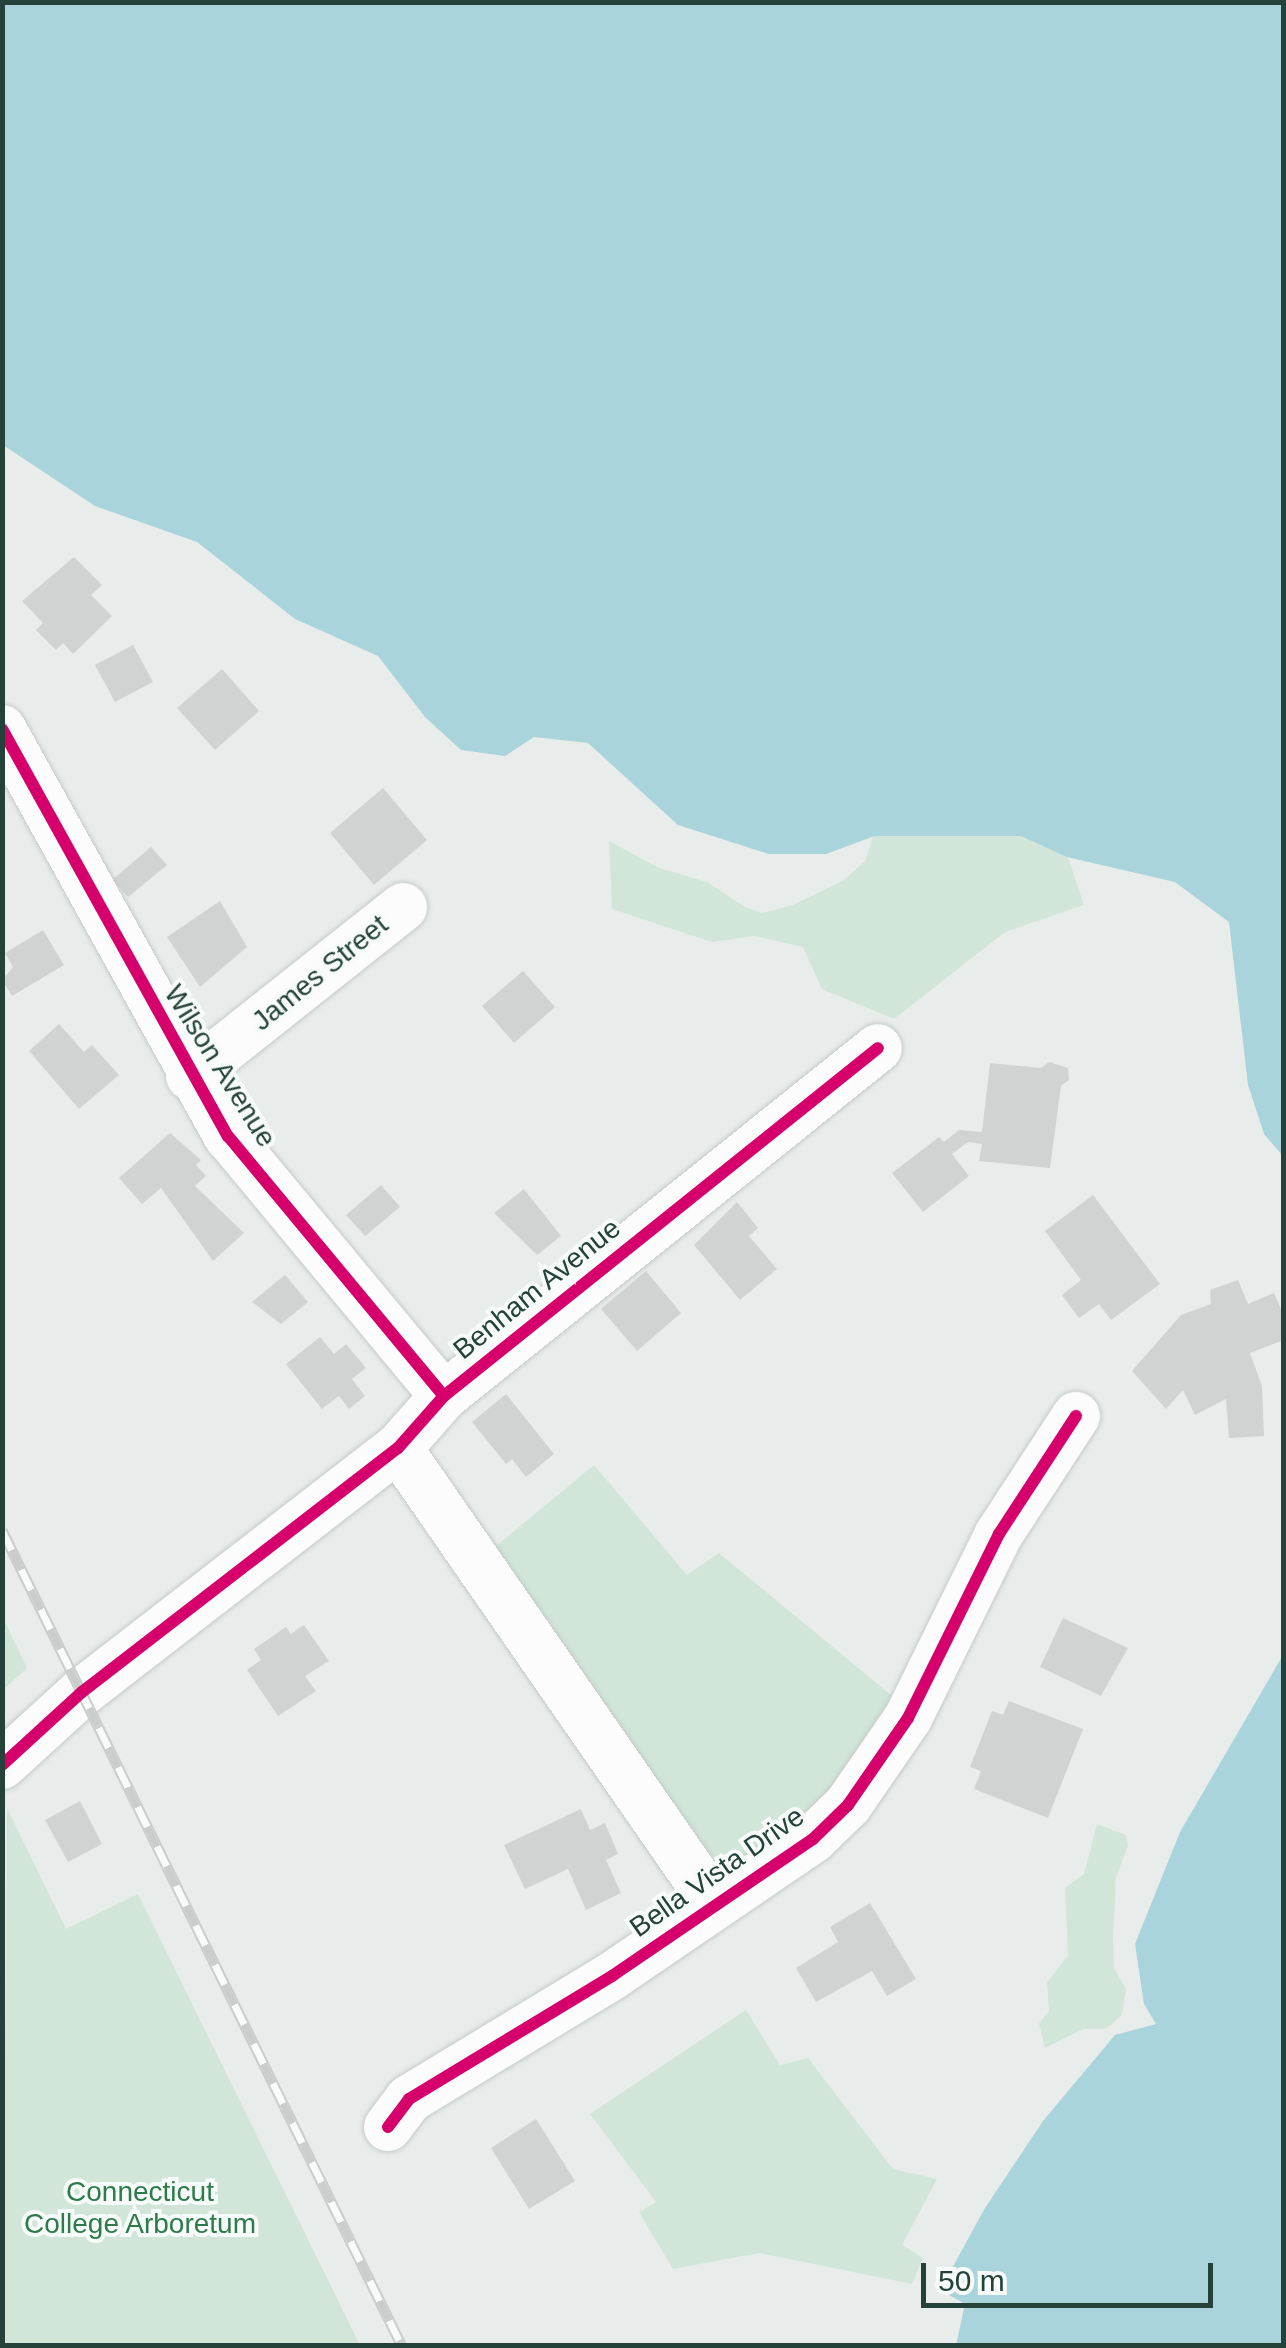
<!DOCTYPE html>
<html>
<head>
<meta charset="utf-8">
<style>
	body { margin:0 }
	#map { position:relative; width:1286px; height:2348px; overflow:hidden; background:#e8edeb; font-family:Helvetica,sans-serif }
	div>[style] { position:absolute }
	.green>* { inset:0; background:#d1e6d8 }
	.water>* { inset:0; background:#a9d4db }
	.building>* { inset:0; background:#cfd4d2 }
	.roads { filter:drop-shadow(0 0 2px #c5cac8) drop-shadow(0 0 2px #c5cac8) }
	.street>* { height:48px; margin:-24px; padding:0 24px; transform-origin:24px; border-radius:24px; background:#fcfcfc }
	.rail>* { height:11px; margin-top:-5.5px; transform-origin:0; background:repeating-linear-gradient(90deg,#f7fbf9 0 22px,#c9cdcc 0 44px); box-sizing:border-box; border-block:2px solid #c9cdcc }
	.cycleway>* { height:12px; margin:-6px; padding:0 6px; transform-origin:6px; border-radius:6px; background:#d6006c }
	span { translate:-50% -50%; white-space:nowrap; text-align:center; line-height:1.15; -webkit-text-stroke:8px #f7fbf9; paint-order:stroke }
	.street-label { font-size:28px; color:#24423a }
	.park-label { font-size:28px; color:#2d7a4b }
	.frame { position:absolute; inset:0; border:5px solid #24423a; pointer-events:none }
	.scale { position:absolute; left:921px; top:2263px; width:292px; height:45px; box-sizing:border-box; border:5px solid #24423a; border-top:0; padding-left:12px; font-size:30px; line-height:35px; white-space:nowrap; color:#24423a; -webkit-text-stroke:8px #f7fbf9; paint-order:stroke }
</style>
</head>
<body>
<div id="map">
	<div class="green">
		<div style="clip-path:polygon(996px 735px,1229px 922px,1175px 882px,1068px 857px,1084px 905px,1005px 932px,894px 1019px,822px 989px,803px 947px,754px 936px,712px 942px,612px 909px,609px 841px,659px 868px,707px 882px,745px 907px,762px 913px,793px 905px,844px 880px,865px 861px,873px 837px,826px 854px)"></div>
		<div style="clip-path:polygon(594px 1465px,687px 1575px,719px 1553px,897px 1700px,806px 1826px,738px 1862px,710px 1855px,489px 1552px)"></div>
		<div style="clip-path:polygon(3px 1618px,27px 1668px,3px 1690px,2px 1690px)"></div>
		<div style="clip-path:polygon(7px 1808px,66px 1929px,138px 1894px,360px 2345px,3px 2345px)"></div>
		<div style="clip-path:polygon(1097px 1824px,1126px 1835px,1128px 1846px,1116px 1877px,1113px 1938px,1114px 1968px,1126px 1989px,1122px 2015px,1106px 2029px,1083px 2029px,1045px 2048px,1039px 2023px,1049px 2011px,1047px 1983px,1068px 1955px,1065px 1888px,1084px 1874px)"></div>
		<div style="clip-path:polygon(746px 2010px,780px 2065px,808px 2058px,893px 2169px,937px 2179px,902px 2245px,923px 2258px,912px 2284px,759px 2253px,673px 2269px,639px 2212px,656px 2202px,590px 2114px)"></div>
	</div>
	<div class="water">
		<div style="clip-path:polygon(2px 3px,1283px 3px,1283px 1156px,1264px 1134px,1248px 1085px,1229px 922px,1175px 882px,1067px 857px,1021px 836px,874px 836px,826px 854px,769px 854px,678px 825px,588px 743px,534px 737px,505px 756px,461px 750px,425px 717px,378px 656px,295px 619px,197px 542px,95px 506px,3px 445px)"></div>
		<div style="clip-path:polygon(1283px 1655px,1283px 2345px,956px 2345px,965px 2304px,940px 2290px,985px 2208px,1043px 2121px,1115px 2035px,1156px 2024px,1144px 2004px,1135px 1944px,1180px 1832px)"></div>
	</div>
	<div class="building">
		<div style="clip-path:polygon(74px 557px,102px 585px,91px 595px,112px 616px,73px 654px,63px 643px,56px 650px,36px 630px,43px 623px,22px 601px)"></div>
		<div style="clip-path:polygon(133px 645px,153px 682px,115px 702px,95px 665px)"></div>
		<div style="clip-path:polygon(222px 669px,259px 711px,215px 750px,177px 708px)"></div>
		<div style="clip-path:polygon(383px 788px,427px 840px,374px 885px,330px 833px)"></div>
		<div style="clip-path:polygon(151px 847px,167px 865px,128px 897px,112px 880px)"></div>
		<div style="clip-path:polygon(220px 901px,247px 947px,200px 987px,167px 937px)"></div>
		<div style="clip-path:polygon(43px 930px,64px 965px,12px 996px,2px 980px,13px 967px,5px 953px)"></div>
		<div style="clip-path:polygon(523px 971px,555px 1007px,514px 1043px,482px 1006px)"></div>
		<div style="clip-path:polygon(59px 1024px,84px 1052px,92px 1045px,119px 1075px,79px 1109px,29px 1051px)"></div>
		<div style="clip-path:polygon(1049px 1062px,1068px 1068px,1069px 1080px,1061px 1086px,1050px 1168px,979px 1161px,982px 1144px,968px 1142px,952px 1154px,969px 1176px,923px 1212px,892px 1173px,939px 1137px,944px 1142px,959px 1130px,982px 1132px,990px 1063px,1041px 1068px)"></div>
		<div style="clip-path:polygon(170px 1133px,201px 1160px,196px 1165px,206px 1176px,195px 1186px,244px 1233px,213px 1261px,161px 1188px,142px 1204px,119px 1178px)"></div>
		<div style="clip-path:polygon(381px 1185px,400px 1207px,365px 1236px,346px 1215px)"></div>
		<div style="clip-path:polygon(524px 1189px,561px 1236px,537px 1255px,494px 1213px)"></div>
		<div style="clip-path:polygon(1093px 1195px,1160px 1284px,1111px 1320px,1099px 1304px,1079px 1318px,1062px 1295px,1081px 1280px,1045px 1231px)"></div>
		<div style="clip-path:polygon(737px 1202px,758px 1228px,749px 1236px,777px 1269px,740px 1300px,694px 1245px)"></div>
		<div style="clip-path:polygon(646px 1271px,681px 1313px,637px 1351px,601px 1309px)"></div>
		<div style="clip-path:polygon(285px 1275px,308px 1302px,281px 1324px,252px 1302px)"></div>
		<div style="clip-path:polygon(1238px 1280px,1248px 1304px,1274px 1293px,1284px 1316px,1284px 1340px,1250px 1353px,1262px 1386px,1264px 1436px,1229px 1438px,1226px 1399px,1195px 1415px,1183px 1390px,1166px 1409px,1132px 1371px,1181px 1315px,1211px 1304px,1210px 1290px)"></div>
		<div style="clip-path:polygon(320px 1337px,334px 1354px,346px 1344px,366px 1368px,352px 1379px,365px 1396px,349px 1409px,339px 1396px,322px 1409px,286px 1364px)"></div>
		<div style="clip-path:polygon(506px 1394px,554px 1454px,526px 1477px,512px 1459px,506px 1464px,472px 1422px)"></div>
		<div style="clip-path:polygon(1063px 1618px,1128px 1648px,1101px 1696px,1040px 1667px)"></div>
		<div style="clip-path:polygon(304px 1625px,329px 1661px,305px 1676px,316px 1691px,278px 1716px,247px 1670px,261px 1660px,254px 1649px,286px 1627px,291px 1634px)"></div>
		<div style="clip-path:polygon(1009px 1701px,1083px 1729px,1048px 1818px,974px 1789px,981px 1771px,970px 1767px,992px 1711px,1003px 1715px)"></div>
		<div style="clip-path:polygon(80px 1801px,102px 1844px,68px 1862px,45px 1820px)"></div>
		<div style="clip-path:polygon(581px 1809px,590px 1830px,605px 1823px,618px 1854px,606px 1860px,621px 1893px,586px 1910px,568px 1869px,525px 1889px,504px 1845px)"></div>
		<div style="clip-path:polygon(870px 1903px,916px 1979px,887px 1996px,872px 1971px,816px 2002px,796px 1968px,838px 1942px,830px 1927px)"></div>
		<div style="clip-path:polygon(536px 2119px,575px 2181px,529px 2209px,491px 2148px)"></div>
	</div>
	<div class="roads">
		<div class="street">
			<div style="left:2px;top:729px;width:466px;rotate:61deg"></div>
			<div style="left:228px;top:1136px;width:338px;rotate:50.3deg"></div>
			<div style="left:190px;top:1076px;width:272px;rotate:-38.4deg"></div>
			<div style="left:398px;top:1448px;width:556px;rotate:55.25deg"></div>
			<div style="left:2px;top:1765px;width:108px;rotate:-42.4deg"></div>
			<div style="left:82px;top:1692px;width:399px;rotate:-37.7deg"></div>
			<div style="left:398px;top:1448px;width:69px;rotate:-48.5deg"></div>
			<div style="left:444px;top:1396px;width:556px;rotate:-38.72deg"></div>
			<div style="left:388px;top:2127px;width:35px;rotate:-53deg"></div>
			<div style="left:409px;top:2099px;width:237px;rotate:-31.2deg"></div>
			<div style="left:612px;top:1976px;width:243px;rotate:-34.3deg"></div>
			<div style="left:813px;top:1839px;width:49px;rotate:-44.2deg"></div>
			<div style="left:848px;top:1805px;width:106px;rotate:-55.4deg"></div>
			<div style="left:908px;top:1718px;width:205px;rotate:-63.7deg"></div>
			<div style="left:999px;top:1534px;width:141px;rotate:-56.9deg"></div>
		</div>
	</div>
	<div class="rail">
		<div style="left:2px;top:1530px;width:909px;rotate:63.89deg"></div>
	</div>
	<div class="cycleway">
		<div style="left:2px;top:729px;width:466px;rotate:61deg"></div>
		<div style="left:228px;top:1136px;width:338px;rotate:50.3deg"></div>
		<div style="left:2px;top:1765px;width:108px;rotate:-42.4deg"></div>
		<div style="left:82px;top:1692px;width:399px;rotate:-37.7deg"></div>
		<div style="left:398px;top:1448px;width:69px;rotate:-48.5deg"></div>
		<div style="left:444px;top:1396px;width:556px;rotate:-38.72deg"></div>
		<div style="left:388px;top:2127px;width:35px;rotate:-53deg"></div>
		<div style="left:409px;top:2099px;width:237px;rotate:-31.2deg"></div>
		<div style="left:612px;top:1976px;width:243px;rotate:-34.3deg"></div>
		<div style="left:813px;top:1839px;width:49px;rotate:-44.2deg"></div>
		<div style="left:848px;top:1805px;width:106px;rotate:-55.4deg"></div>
		<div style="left:908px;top:1718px;width:205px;rotate:-63.7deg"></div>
		<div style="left:999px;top:1534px;width:141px;rotate:-56.9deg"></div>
	</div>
	<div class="street-label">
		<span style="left:320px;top:973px;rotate:-39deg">James Street</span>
		<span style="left:220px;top:1066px;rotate:58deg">Wilson Avenue</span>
		<span style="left:537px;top:1289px;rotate:-39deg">Benham Avenue</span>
		<span style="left:717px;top:1872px;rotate:-35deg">Bella Vista Drive</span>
	</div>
	<div class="park-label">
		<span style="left:140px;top:2208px">Connecticut<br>College Arboretum</span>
	</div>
	<div class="frame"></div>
	<div class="scale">50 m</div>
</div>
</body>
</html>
